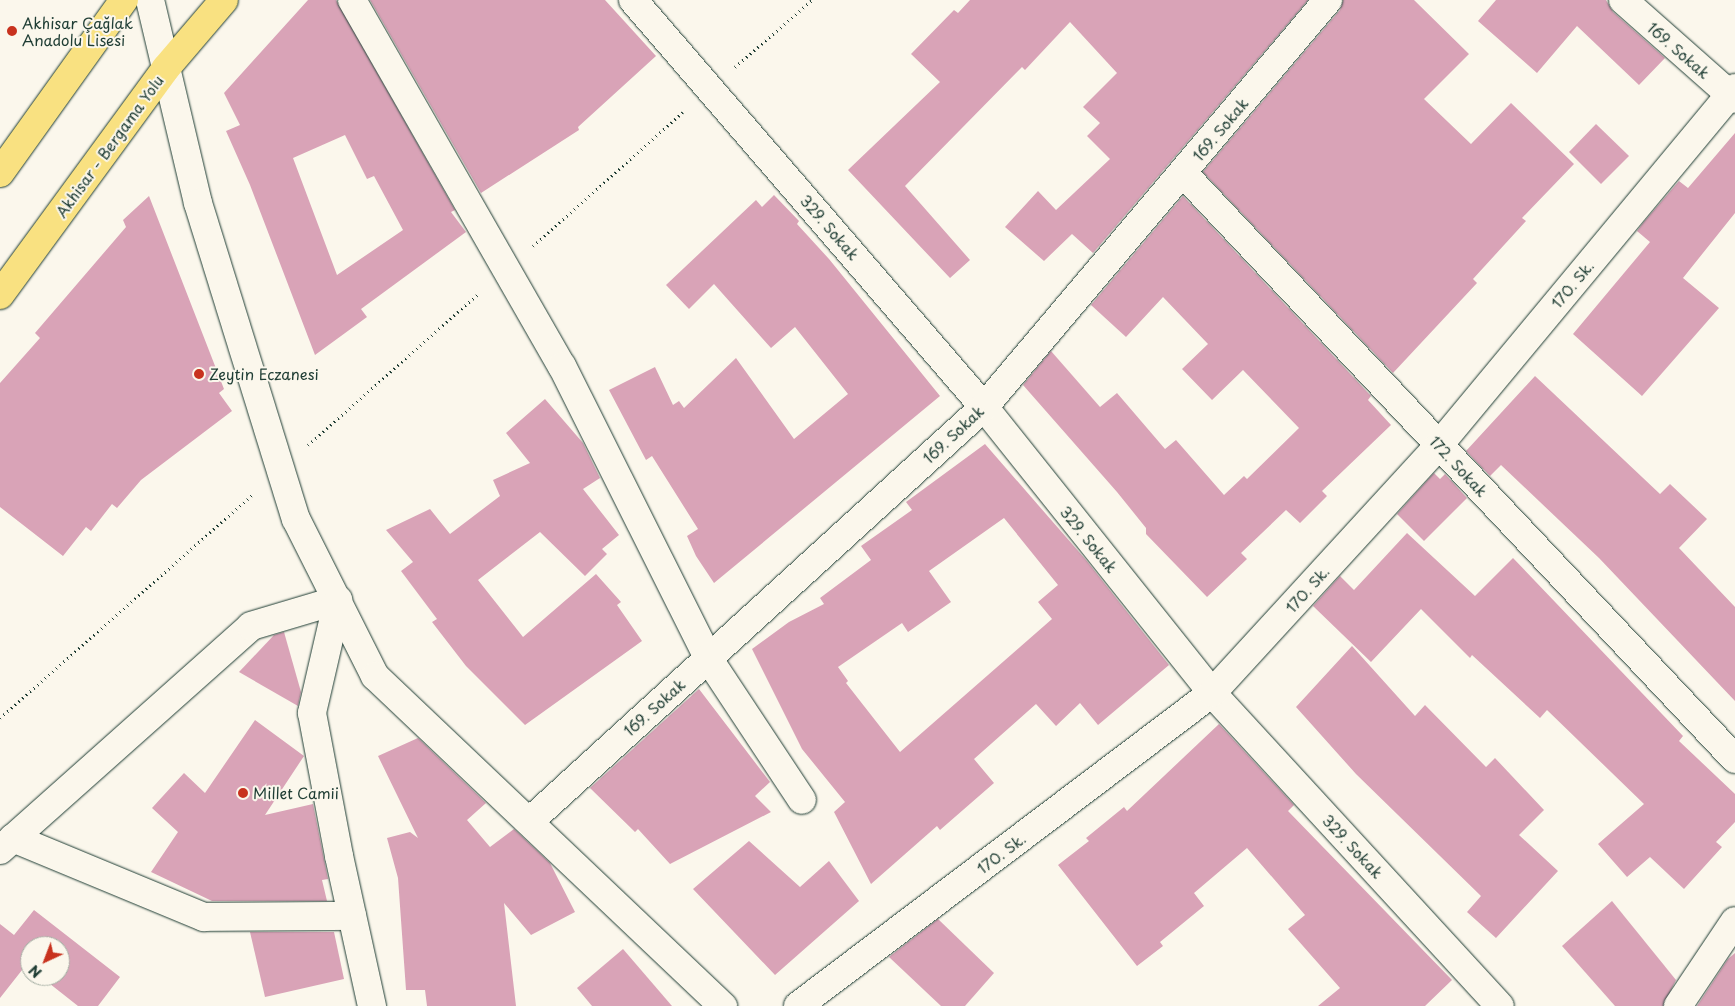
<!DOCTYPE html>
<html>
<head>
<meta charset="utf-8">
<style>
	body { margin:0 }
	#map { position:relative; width:1735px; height:1006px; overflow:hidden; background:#fbf7ec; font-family:"Playpen Sans",sans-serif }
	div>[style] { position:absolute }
	.building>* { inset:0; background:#d9a3b7 }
	.path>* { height:3px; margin-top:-1.5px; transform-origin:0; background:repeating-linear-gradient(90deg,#1f3d34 0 1px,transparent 0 5px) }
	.roads { filter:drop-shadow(0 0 1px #1f3d34) drop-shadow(0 0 1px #1f3d34) }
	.street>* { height:28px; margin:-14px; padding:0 14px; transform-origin:14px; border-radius:14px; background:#fbf7ec }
	.secondary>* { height:28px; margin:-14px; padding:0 14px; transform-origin:14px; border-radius:14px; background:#fbf7ec }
	.primary>* { height:28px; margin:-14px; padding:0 14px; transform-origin:14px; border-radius:14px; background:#f9e181 }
	.dots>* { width:14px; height:14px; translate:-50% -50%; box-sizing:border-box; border:2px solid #fbf7ec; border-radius:50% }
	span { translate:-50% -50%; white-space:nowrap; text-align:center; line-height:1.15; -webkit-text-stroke:4px #fbf7ec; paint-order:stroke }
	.poi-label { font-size:15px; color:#1f3d34 }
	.left { translate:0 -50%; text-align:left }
	.street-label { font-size:15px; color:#1f3d34 }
	.north { position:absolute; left:20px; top:936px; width:50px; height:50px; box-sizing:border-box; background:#fbf7ec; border:1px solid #a3ada2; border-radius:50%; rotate:223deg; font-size:14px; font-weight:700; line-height:20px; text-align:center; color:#1f3d34 }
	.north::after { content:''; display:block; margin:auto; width:18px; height:22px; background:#c8321e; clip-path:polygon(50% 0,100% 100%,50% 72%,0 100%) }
</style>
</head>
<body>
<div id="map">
	<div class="building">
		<div style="clip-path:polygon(evenodd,308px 0,336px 0,455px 210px,451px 212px,466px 232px,361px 309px,367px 317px,315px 355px,250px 185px,226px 131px,240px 125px,224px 93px,308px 0,345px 135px,367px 179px,374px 176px,403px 230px,337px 275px,293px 158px,345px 135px)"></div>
		<div style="clip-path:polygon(370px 0,605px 0,656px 56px,578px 127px,579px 130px,481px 193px)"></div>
		<div style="clip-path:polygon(970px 0,1308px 0,1093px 253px,1072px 234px,1044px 261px,1005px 227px,1038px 191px,1056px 210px,1110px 159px,1087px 136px,1100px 123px,1083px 107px,1117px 73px,1070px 22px,1025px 70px,1022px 67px,905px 186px,970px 260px,950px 278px,848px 170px,940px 82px,911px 54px,954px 10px,958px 13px)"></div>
		<div style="clip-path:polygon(1343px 0,1414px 0,1469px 54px,1424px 99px,1471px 144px,1511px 103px,1574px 164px,1522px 218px,1526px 221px,1473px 279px,1477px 283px,1393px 373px,1203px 172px,1340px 10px)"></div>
		<div style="clip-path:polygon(1496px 0,1606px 0,1613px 12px,1665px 58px,1639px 85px,1577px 26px,1537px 73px,1478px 21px)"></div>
		<div style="clip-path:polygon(1596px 124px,1629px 156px,1601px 184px,1569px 152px)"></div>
		<div style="clip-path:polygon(1735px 133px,1735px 213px,1683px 278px,1719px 308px,1642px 396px,1573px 334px,1650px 242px,1637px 231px,1643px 223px,1679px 181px,1688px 188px)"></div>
		<div style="clip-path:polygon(774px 195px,799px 221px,797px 224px,829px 259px,940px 396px,714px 583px,696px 556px,687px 536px,698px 529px,652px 456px,646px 460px,609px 390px,655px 367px,673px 405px,679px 401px,684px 408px,736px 358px,794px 439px,848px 394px,795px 327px,771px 348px,714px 284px,689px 309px,666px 285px,756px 200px,762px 207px)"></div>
		<div style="clip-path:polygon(149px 196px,224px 389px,219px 393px,232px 411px,141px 480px,117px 508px,112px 504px,91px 531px,86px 527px,63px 556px,0 507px,0 383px,40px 338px,35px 333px,126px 227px,123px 220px)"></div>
		<div style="clip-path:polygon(1183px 196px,1371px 396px,1368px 400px,1391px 425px,1322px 491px,1327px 496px,1300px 523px,1286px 510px,1241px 553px,1247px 559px,1207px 597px,1146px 534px,1146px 528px,1117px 492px,1023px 385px,1051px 351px,1100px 407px,1117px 393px,1165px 449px,1176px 440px,1224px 495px,1244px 476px,1247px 479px,1299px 428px,1243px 370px,1212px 400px,1182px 369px,1208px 344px,1163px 297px,1126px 337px,1091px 305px)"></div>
		<div style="clip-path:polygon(1535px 376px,1660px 494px,1670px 484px,1707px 519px,1679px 548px,1735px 607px,1735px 701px,1599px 558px,1501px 465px,1490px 476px,1466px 451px)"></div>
		<div style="clip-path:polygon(545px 399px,583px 443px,600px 478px,583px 489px,619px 535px,602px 549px,607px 554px,585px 576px,540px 532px,478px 580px,523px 637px,596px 574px,621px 602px,617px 605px,642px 641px,525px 725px,466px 666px,432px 622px,437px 619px,401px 571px,413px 562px,386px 530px,430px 509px,450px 534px,500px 496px,493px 480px,530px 463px,506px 433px)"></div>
		<div style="clip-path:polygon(evenodd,985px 444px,1086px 560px,1169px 665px,1098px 725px,1080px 703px,1056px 726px,1036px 704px,974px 759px,994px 783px,940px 830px,937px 826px,871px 884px,834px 812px,845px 802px,802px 749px,752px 649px,789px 622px,824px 604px,820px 598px,871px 560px,861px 546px,912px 510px,906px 502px,985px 444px,1004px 518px,1058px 585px,1038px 602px,1052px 619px,900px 752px,846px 683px,848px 681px,838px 667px,902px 623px,908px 632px,951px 602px,929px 571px,1004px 518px)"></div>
		<div style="clip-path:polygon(1434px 473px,1440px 479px,1445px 474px,1467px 498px,1424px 541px,1397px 514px)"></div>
		<div style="clip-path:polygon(1407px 533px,1475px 596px,1513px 558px,1683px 736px,1679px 741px,1735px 794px,1735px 822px,1716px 842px,1722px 847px,1684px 889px,1650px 857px,1627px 877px,1598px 844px,1644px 804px,1547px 710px,1540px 718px,1472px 655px,1470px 658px,1421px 609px,1371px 662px,1313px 606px,1340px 576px,1354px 590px)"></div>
		<div style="clip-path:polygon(284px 632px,301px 692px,298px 706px,239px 672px,274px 635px)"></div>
		<div style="clip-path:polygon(1352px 646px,1415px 716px,1425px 705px,1486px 767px,1495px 758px,1544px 810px,1519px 835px,1558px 871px,1496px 938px,1467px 912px,1481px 896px,1356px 774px,1296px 707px)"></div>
		<div style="clip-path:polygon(699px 689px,770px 782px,755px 796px,771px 812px,670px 864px,638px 829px,635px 832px,590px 788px)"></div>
		<div style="clip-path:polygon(255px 720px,304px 756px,265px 815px,313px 804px,328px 879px,322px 880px,327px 901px,212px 901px,151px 872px,178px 832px,152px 808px,184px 773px,205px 793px)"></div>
		<div style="clip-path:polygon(1219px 724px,1294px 805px,1288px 811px,1452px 980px,1425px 1006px,1318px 1006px,1340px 988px,1288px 929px,1305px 915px,1247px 848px,1194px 893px,1204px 906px,1160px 942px,1163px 946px,1137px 966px,1058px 865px,1089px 841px,1086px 838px,1124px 807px,1127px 811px)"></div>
		<div style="clip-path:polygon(418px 738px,486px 803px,467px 820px,490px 847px,514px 829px,550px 863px,575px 912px,531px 935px,504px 903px,516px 1006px,427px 1006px,425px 990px,406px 990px,398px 878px,387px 838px,410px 832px,418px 838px,378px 756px)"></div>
		<div style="clip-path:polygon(749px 841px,800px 887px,829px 861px,859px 901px,775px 975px,693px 889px)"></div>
		<div style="clip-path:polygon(1612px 901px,1676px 980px,1663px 1006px,1615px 1006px,1562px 946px)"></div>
		<div style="clip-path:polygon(34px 910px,120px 977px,98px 1006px,78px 1006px,40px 976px,60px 976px,60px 946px,30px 946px,30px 968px,26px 965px,0 998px,0 924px,14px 935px)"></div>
		<div style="clip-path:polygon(938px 919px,994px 973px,965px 1006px,941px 1006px,889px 957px)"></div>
		<div style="clip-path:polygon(250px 932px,334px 932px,344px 979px,265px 997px)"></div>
		<div style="clip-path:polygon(623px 949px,672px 1006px,592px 1006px,577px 988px)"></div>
		<div style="clip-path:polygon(1735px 953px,1735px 1006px,1697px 1006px,1728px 959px)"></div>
	</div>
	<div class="path">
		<div style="left:735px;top:67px;width:102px;rotate:-41deg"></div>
		<div style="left:533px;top:246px;width:201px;rotate:-41.8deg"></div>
		<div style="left:308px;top:445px;width:229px;rotate:-41.6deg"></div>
		<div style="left:0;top:718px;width:338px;rotate:-41.5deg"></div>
	</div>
	<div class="roads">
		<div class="street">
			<div style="left:352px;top:0;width:422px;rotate:60.2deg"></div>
			<div style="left:562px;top:366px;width:326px;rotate:63.4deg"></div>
			<div style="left:708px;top:658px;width:170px;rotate:56.5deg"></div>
			<div style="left:633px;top:0;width:537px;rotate:49.23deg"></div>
			<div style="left:984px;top:407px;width:366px;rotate:51.4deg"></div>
			<div style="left:1212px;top:693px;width:425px;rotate:47.4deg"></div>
			<div style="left:1623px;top:0;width:149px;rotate:41.5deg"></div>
			<div style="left:1183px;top:173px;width:805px;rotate:46.71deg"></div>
			<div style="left:530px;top:821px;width:614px;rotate:-42.36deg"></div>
			<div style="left:984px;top:407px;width:533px;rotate:-49.8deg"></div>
			<div style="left:13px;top:838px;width:207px;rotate:22.5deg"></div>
			<div style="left:204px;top:917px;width:148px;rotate:-0.4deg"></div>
			<div style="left:0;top:850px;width:336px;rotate:-41.7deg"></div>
			<div style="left:251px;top:626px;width:91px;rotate:-16.6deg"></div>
			<div style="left:798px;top:1006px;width:519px;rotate:-37.09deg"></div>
			<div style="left:1212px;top:693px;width:336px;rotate:-47.5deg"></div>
			<div style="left:1439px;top:445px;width:464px;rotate:-50.3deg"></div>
			<div style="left:1678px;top:1006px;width:102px;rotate:-56.2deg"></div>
		</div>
		<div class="secondary">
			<div style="left:150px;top:0;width:209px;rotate:76.7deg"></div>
			<div style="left:198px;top:203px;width:331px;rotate:72.8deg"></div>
			<div style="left:296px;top:519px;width:176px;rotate:63.3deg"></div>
			<div style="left:375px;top:676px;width:480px;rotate:43.5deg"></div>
			<div style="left:338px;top:600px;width:116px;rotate:103deg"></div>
			<div style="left:312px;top:713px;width:146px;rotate:79.3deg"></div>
			<div style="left:339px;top:856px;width:154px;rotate:77.6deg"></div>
		</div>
		<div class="primary">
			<div style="left:0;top:173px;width:213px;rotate:-54.4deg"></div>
			<div style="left:0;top:295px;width:281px;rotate:-53.8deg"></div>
			<div style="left:166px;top:68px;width:89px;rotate:-49.5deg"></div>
		</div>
	</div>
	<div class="dots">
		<div style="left:12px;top:31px;background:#c8321e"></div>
		<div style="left:199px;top:374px;background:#c8321e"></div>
		<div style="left:243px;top:793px;background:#c8321e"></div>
	</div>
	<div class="poi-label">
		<span class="left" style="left:22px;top:31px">Akhisar Çağlak<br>Anadolu Lisesi</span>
		<span class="left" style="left:209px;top:374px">Zeytin Eczanesi</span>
		<span class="left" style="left:253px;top:793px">Millet Camii</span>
	</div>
	<div class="street-label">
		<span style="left:1679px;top:50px;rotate:41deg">169. Sokak</span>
		<span style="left:1220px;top:129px;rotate:-50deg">169. Sokak</span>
		<span style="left:109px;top:146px;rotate:-54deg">Akhisar - Bergama Yolu</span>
		<span style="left:830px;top:227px;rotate:49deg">329. Sokak</span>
		<span style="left:1572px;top:284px;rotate:-50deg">170. Sk.</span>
		<span style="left:953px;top:434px;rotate:-43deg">169. Sokak</span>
		<span style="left:1459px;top:466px;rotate:47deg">172. Sokak</span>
		<span style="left:1089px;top:539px;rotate:51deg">329. Sokak</span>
		<span style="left:1307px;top:589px;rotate:-48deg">170. Sk.</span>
		<span style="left:654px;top:707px;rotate:-42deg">169. Sokak</span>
		<span style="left:1353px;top:846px;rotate:47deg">329. Sokak</span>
		<span style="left:1001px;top:853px;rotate:-37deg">170. Sk.</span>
	</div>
	<div class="north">N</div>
</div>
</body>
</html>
